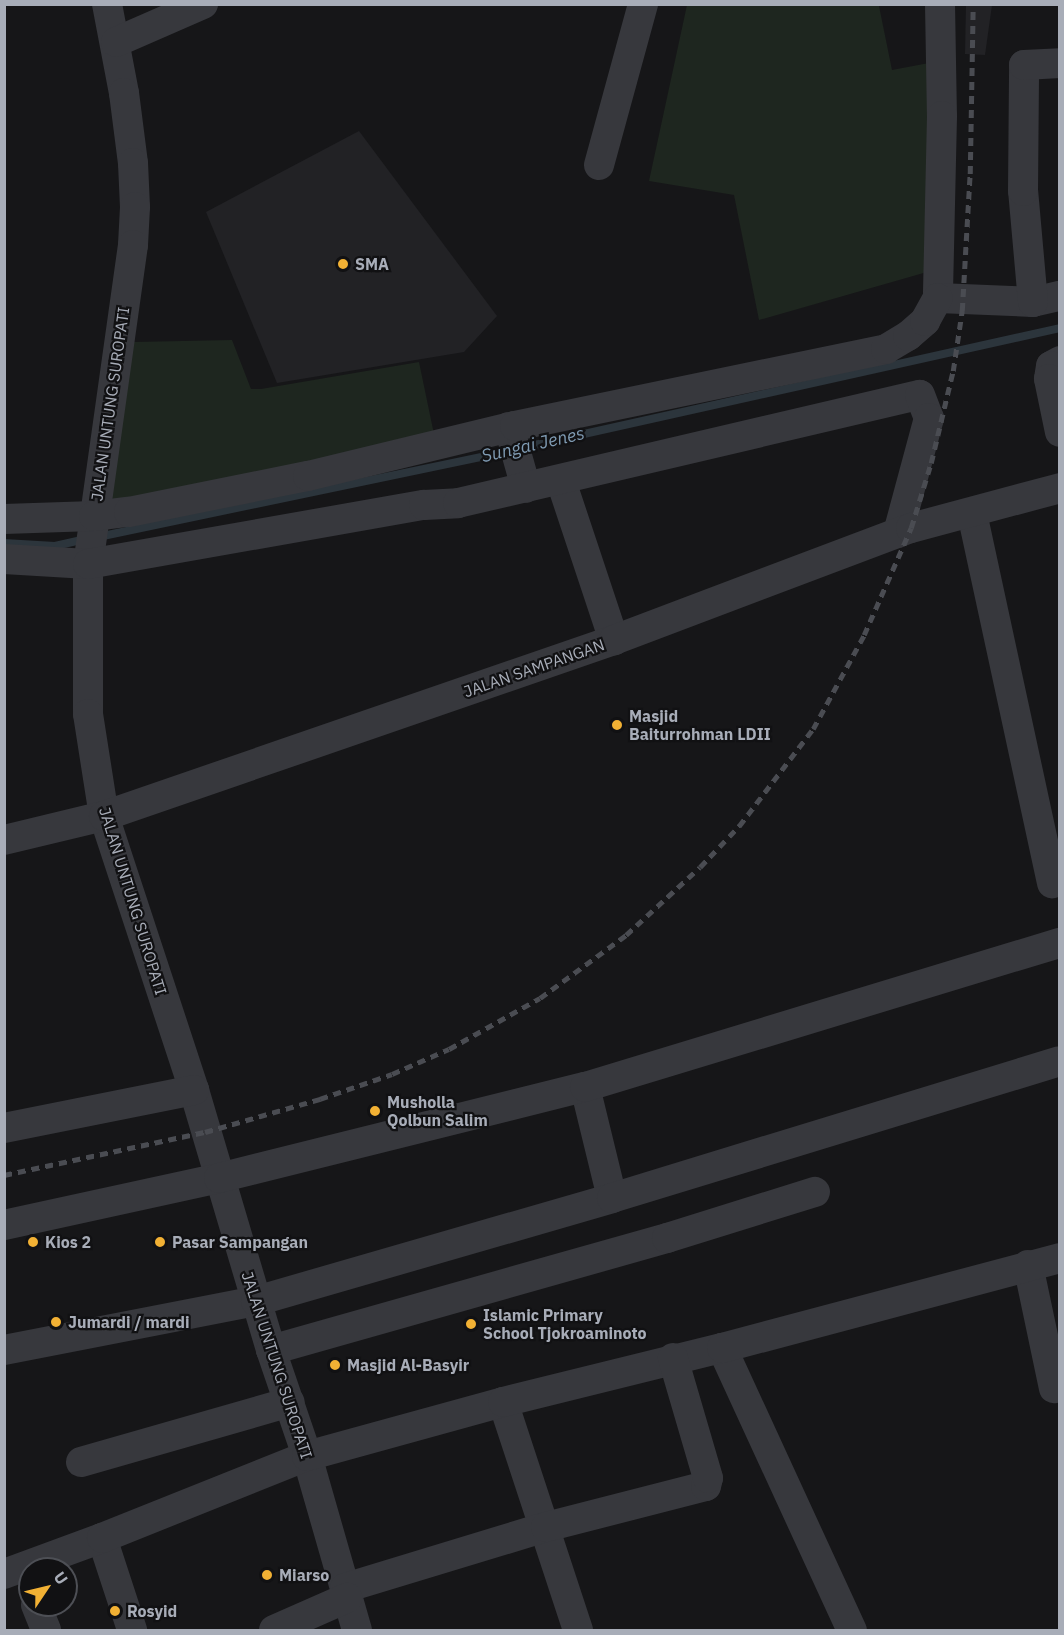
<!DOCTYPE html>
<html>
<head>
<meta charset="utf-8">
<style>
	body { margin:0 }
	#map { position:relative; width:1064px; height:1635px; overflow:hidden; background:#161618; font-family:"IBM Plex Sans",sans-serif }
	div>[style] { position:absolute }
	.built>* { inset:0; background:#222225 }
	.green>* { inset:0; background:#1e261f }
	.stream>* { height:8px; margin:-4px; padding:0 4px; transform-origin:4px; border-radius:4px; background:#2c353c }
	.minor>* { height:30px; margin:-15px; padding:0 15px; transform-origin:15px; border-radius:15px; background:#37383d }
	.rail>* { height:4.5px; margin-top:-2.25px; transform-origin:0; background:repeating-linear-gradient(90deg,#4a4c52 0 8px,transparent 0 14px) }
	.dots>* { width:16px; height:16px; translate:-50% -50%; box-sizing:border-box; border:3px solid #111113; border-radius:50% }
	span { translate:-50% -50%; white-space:nowrap; text-align:center; line-height:1.15; -webkit-text-stroke:4.5px #111113; paint-order:stroke }
	.poi-label { font-size:16px; color:#a8adb8; font-weight:700 }
	.left { translate:0 -50%; text-align:left }
	.street-label { font-size:16px; color:#a8adb8 }
	.water-label { font-size:18px; color:#7f9bb3; font-style:italic }
	.frame { position:absolute; inset:0; border:6px solid #a8adb8; pointer-events:none }
	.north { position:absolute; left:18px; top:1557px; width:60px; height:60px; box-sizing:border-box; background:#111113; border:2px solid #4d4f55; border-radius:50%; rotate:55deg; font-size:16px; font-weight:700; line-height:24px; text-align:center; color:#a8adb8 }
	.north::after { content:''; display:block; margin:auto; width:21px; height:27px; background:#f2b134; clip-path:polygon(50% 0,100% 100%,50% 72%,0 100%) }
</style>
</head>
<body>
<div id="map">
	<div class="built">
		<div style="clip-path:polygon(966px 5px,992px 5px,985px 55px,965px 54px)"></div>
		<div style="clip-path:polygon(359px 131px,497px 316px,464px 352px,277px 383px,206px 212px)"></div>
	</div>
	<div class="green">
		<div style="clip-path:polygon(687px 5px,879px 6px,892px 70px,929px 63px,927px 272px,759px 320px,734px 195px,649px 181px)"></div>
		<div style="clip-path:polygon(232px 340px,251px 389px,261px 389px,419px 362px,435px 439px,107px 503px,134px 342px)"></div>
	</div>
	<div class="stream">
		<div style="left:521px;top:448px;width:552px;rotate:-12.55deg"></div>
		<div style="left:98px;top:537px;width:420px;rotate:-11.8deg"></div>
		<div style="left:4px;top:543px;width:51px;rotate:3.4deg"></div>
		<div style="left:55px;top:546px;width:32px;rotate:-13deg"></div>
	</div>
	<div class="minor">
		<div style="left:107px;top:4px;width:91px;rotate:79.2deg"></div>
		<div style="left:124px;top:93px;width:71px;rotate:82.7deg"></div>
		<div style="left:133px;top:163px;width:44px;rotate:87.4deg"></div>
		<div style="left:135px;top:207px;width:38px;rotate:93deg"></div>
		<div style="left:133px;top:245px;width:322px;rotate:98deg"></div>
		<div style="left:88px;top:564px;width:150px;rotate:90deg"></div>
		<div style="left:88px;top:714px;width:103px;rotate:81.1deg"></div>
		<div style="left:104px;top:816px;width:288px;rotate:71.8deg"></div>
		<div style="left:194px;top:1090px;width:271px;rotate:73.5deg"></div>
		<div style="left:271px;top:1350px;width:112px;rotate:71.2deg"></div>
		<div style="left:307px;top:1456px;width:181px;rotate:74deg"></div>
		<div style="left:940px;top:4px;width:112px;rotate:89deg"></div>
		<div style="left:942px;top:116px;width:182px;rotate:91.3deg"></div>
		<div style="left:938px;top:298px;width:95px;rotate:2.4deg"></div>
		<div style="left:1033px;top:302px;width:28px;rotate:-13deg"></div>
		<div style="left:116px;top:42px;width:95px;rotate:-23.6deg"></div>
		<div style="left:599px;top:165px;width:167px;rotate:-74.7deg"></div>
		<div style="left:1033px;top:302px;width:111px;rotate:-95.1deg"></div>
		<div style="left:1023px;top:191px;width:126px;rotate:-89.5deg"></div>
		<div style="left:1024px;top:65px;width:36px;rotate:-3deg"></div>
		<div style="left:1060px;top:361px;width:10px;rotate:151deg"></div>
		<div style="left:1051px;top:366px;width:13px;rotate:99deg"></div>
		<div style="left:1049px;top:379px;width:54px;rotate:78.3deg"></div>
		<div style="left:509px;top:427px;width:63px;rotate:74.4deg"></div>
		<div style="left:561px;top:481px;width:168px;rotate:71.6deg"></div>
		<div style="left:972px;top:513px;width:379px;rotate:77.8deg"></div>
		<div style="left:4px;top:519px;width:90px;rotate:-1.9deg"></div>
		<div style="left:94px;top:516px;width:35px;rotate:-7deg"></div>
		<div style="left:129px;top:512px;width:183px;rotate:-11.4deg"></div>
		<div style="left:308px;top:476px;width:213px;rotate:-13.6deg"></div>
		<div style="left:515px;top:426px;width:379px;rotate:-11.7deg"></div>
		<div style="left:886px;top:349px;width:26px;rotate:-31deg"></div>
		<div style="left:908px;top:336px;width:23px;rotate:-41deg"></div>
		<div style="left:925px;top:321px;width:26px;rotate:-61deg"></div>
		<div style="left:4px;top:559px;width:84px;rotate:3.4deg"></div>
		<div style="left:88px;top:564px;width:341px;rotate:-10deg"></div>
		<div style="left:424px;top:505px;width:34px;rotate:-3deg"></div>
		<div style="left:458px;top:503px;width:474px;rotate:-13.2deg"></div>
		<div style="left:920px;top:395px;width:25px;rotate:69deg"></div>
		<div style="left:929px;top:418px;width:119px;rotate:105.1deg"></div>
		<div style="left:4px;top:840px;width:103px;rotate:-13.5deg"></div>
		<div style="left:104px;top:816px;width:540px;rotate:-19.04deg"></div>
		<div style="left:614px;top:640px;width:317px;rotate:-20.7deg"></div>
		<div style="left:911px;top:528px;width:154px;rotate:-15deg"></div>
		<div style="left:585px;top:1087px;width:114px;rotate:76.3deg"></div>
		<div style="left:4px;top:1128px;width:194px;rotate:-11.3deg"></div>
		<div style="left:4px;top:1225px;width:220px;rotate:-12.3deg"></div>
		<div style="left:219px;top:1178px;width:377px;rotate:-14deg"></div>
		<div style="left:585px;top:1087px;width:496px;rotate:-16.9deg"></div>
		<div style="left:1028px;top:1265px;width:126px;rotate:78.1deg"></div>
		<div style="left:722px;top:1348px;width:311px;rotate:65.3deg"></div>
		<div style="left:4px;top:1350px;width:257px;rotate:-11deg"></div>
		<div style="left:256px;top:1301px;width:371px;rotate:-16.1deg"></div>
		<div style="left:612px;top:1198px;width:468px;rotate:-17deg"></div>
		<div style="left:271px;top:1350px;width:412px;rotate:-15.8deg"></div>
		<div style="left:667px;top:1238px;width:155px;rotate:-17.3deg"></div>
		<div style="left:503px;top:1402px;width:240px;rotate:71.8deg"></div>
		<div style="left:81px;top:1462px;width:217px;rotate:-16deg"></div>
		<div style="left:102px;top:1538px;width:97px;rotate:71.9deg"></div>
		<div style="left:4px;top:1574px;width:104px;rotate:-20.2deg"></div>
		<div style="left:102px;top:1538px;width:221px;rotate:-21.8deg"></div>
		<div style="left:307px;top:1456px;width:203px;rotate:-15.4deg"></div>
		<div style="left:503px;top:1402px;width:226px;rotate:-13.9deg"></div>
		<div style="left:722px;top:1348px;width:350px;rotate:-14.9deg"></div>
		<div style="left:345px;top:1588px;width:210px;rotate:-16.9deg"></div>
		<div style="left:546px;top:1527px;width:165px;rotate:-14.4deg"></div>
		<div style="left:706px;top:1486px;width:8px;rotate:-76deg"></div>
		<div style="left:708px;top:1478px;width:125px;rotate:-106.3deg"></div>
		<div style="left:36px;top:1605px;width:27px;rotate:68deg"></div>
		<div style="left:274px;top:1630px;width:80px;rotate:-23.7deg"></div>
	</div>
	<div class="rail">
		<div style="left:4px;top:1175px;width:206px;rotate:-12.1deg"></div>
		<div style="left:205px;top:1132px;width:120px;rotate:-16deg"></div>
		<div style="left:320px;top:1099px;width:76px;rotate:-19.1deg"></div>
		<div style="left:392px;top:1074px;width:62px;rotate:-23.7deg"></div>
		<div style="left:449px;top:1049px;width:104px;rotate:-29.3deg"></div>
		<div style="left:540px;top:998px;width:107px;rotate:-36.2deg"></div>
		<div style="left:626px;top:935px;width:100px;rotate:-42.6deg"></div>
		<div style="left:700px;top:867px;width:57px;rotate:-46.4deg"></div>
		<div style="left:739px;top:826px;width:122px;rotate:-52.7deg"></div>
		<div style="left:813px;top:729px;width:107px;rotate:-61.5deg"></div>
		<div style="left:864px;top:635px;width:117px;rotate:-66.3deg"></div>
		<div style="left:911px;top:528px;width:68px;rotate:-72.9deg"></div>
		<div style="left:931px;top:463px;width:95px;rotate:-76.6deg"></div>
		<div style="left:953px;top:371px;width:61px;rotate:-81.5deg"></div>
		<div style="left:962px;top:311px;width:137px;rotate:-86.7deg"></div>
		<div style="left:970px;top:174px;width:170px;rotate:-89deg"></div>
	</div>
	<div class="dots">
		<div style="left:343px;top:264px;background:#f2b134"></div>
		<div style="left:617px;top:725px;background:#f2b134"></div>
		<div style="left:375px;top:1111px;background:#f2b134"></div>
		<div style="left:33px;top:1242px;background:#f2b134"></div>
		<div style="left:160px;top:1242px;background:#f2b134"></div>
		<div style="left:56px;top:1322px;background:#f2b134"></div>
		<div style="left:471px;top:1324px;background:#f2b134"></div>
		<div style="left:335px;top:1365px;background:#f2b134"></div>
		<div style="left:267px;top:1575px;background:#f2b134"></div>
		<div style="left:115px;top:1611px;background:#f2b134"></div>
	</div>
	<div class="poi-label">
		<span class="left" style="left:355px;top:264px">SMA</span>
		<span class="left" style="left:629px;top:725px">Masjid<br>Baiturrohman LDII</span>
		<span class="left" style="left:387px;top:1111px">Musholla<br>Qolbun Salim</span>
		<span class="left" style="left:45px;top:1242px">Kios 2</span>
		<span class="left" style="left:172px;top:1242px">Pasar Sampangan</span>
		<span class="left" style="left:483px;top:1324px">Islamic Primary<br>School Tjokroaminoto</span>
		<span class="left" style="left:68px;top:1322px">Jumardi / mardi</span>
		<span class="left" style="left:347px;top:1365px">Masjid Al-Basyir</span>
		<span class="left" style="left:279px;top:1575px">Miarso</span>
		<span class="left" style="left:127px;top:1611px">Rosyid</span>
	</div>
	<div class="street-label">
		<span style="left:110px;top:404px;rotate:-82deg">JALAN UNTUNG SUROPATI</span>
		<span style="left:534px;top:668px;rotate:-19deg">JALAN SAMPANGAN</span>
		<span style="left:133px;top:901px;rotate:73deg">JALAN UNTUNG SUROPATI</span>
		<span style="left:277px;top:1365px;rotate:72deg">JALAN UNTUNG SUROPATI</span>
	</div>
	<div class="water-label">
		<span style="left:533px;top:445px;rotate:-13deg">Sungai Jenes</span>
	</div>
	<div class="frame"></div>
	<div class="north">U</div>
</div>
</body>
</html>
